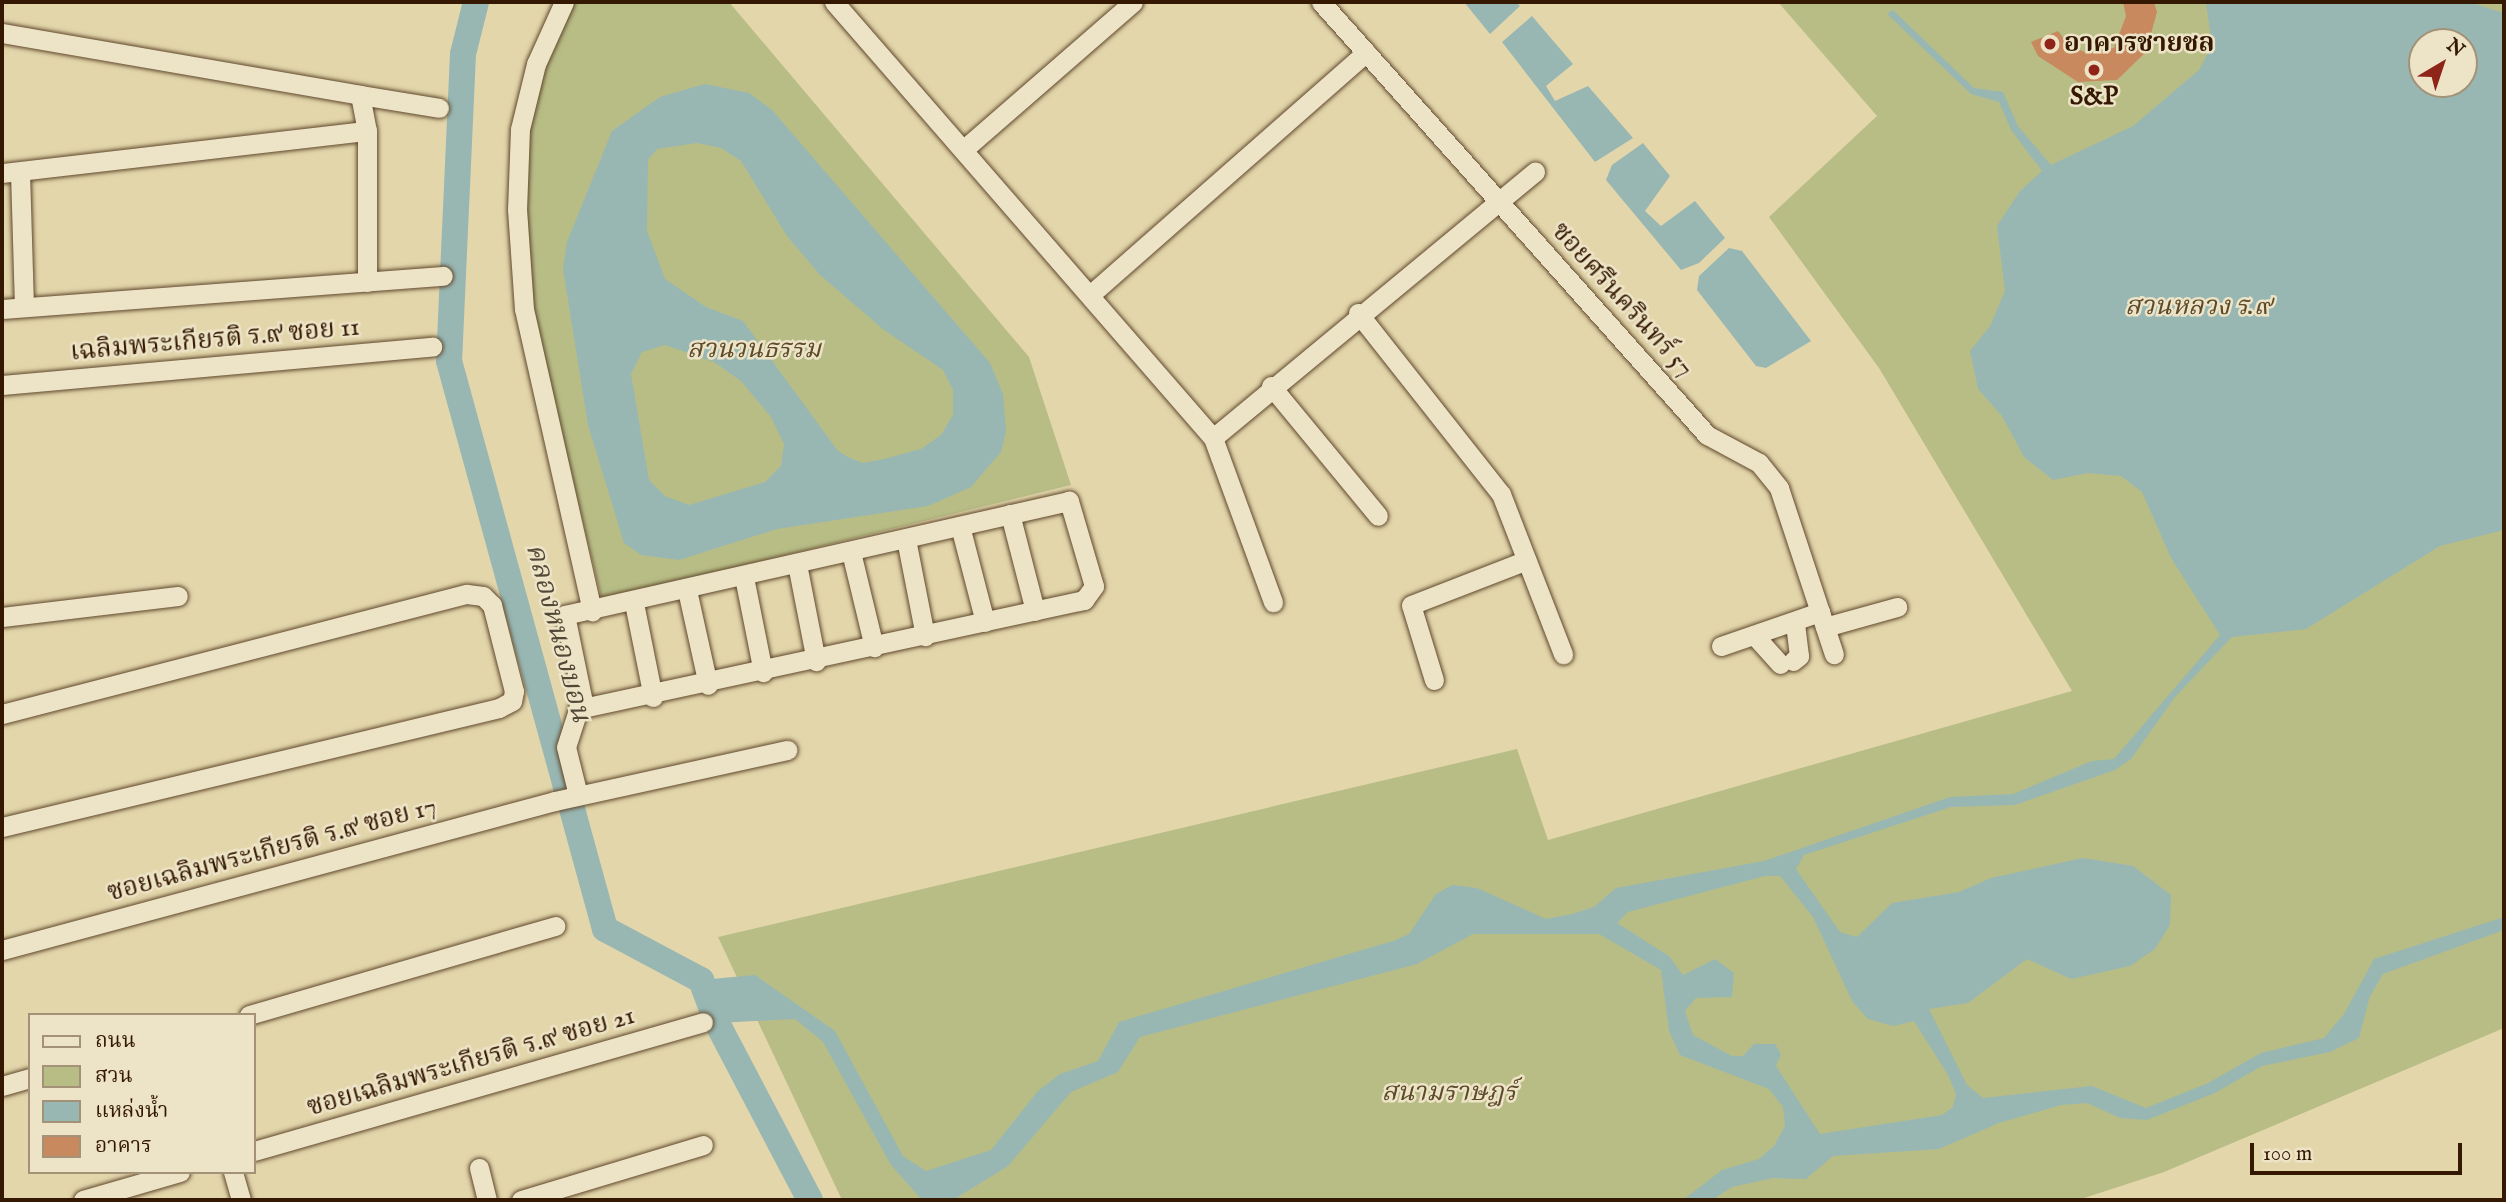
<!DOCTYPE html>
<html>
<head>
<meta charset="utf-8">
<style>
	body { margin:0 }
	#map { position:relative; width:2506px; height:1202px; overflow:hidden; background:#e3d6ab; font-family:"IM FELL English","Noto Serif Thai",serif }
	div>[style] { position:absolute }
	.green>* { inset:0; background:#b8bd86 }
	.water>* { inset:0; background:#98b7b3 }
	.river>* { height:26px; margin:-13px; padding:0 13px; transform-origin:13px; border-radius:13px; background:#98b7b3 }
	.building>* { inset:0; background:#c8895f }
	.roads { filter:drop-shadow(0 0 2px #60482c) drop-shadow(0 0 2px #60482c) }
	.minor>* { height:19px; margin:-9.5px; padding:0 9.5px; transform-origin:9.5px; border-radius:9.5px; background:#ede4c8 }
	.dots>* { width:19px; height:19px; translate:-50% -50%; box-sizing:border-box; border:4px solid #ede4c8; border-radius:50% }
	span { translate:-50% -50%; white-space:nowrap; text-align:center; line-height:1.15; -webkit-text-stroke:5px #ede4c8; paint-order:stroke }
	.poi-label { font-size:26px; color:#341801; font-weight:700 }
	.left { translate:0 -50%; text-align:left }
	.street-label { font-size:26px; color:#341801 }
	.park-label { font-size:26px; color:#5c4a29; font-style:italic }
	.water-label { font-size:28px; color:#524836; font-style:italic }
	.frame { position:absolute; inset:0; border:4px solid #341801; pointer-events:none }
	.legend { position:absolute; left:28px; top:1013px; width:228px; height:161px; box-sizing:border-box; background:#ede4c8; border:2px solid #a39278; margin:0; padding:9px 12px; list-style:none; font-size:21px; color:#341801 }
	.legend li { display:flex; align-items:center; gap:14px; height:35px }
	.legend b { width:35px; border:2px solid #a39278 }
	.north { position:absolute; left:2408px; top:28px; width:70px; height:70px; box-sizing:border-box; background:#ede4c8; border:2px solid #a39278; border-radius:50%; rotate:39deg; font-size:19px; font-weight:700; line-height:28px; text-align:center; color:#341801 }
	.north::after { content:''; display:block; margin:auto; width:24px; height:32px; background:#8f2418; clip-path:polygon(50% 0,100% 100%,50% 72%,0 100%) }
	.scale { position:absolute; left:2250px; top:1143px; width:212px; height:32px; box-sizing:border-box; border:4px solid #341801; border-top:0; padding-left:9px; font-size:21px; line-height:24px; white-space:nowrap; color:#341801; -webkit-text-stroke:5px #ede4c8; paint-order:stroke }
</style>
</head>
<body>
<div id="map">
	<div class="green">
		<div style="clip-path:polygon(572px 2px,729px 2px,1029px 357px,1071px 485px,602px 600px,531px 307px,526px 212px,527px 130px,543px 66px)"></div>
		<div style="clip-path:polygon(evenodd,1778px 2px,2504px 2px,2504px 1028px,2164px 1172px,2078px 1200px,842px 1200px,718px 937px,1517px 749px,1548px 840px,2072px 691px,1879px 368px,1769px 217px,1877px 116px,1778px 2px,2422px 42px,2464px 42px,2464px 84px,2422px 84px,2422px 42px)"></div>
	</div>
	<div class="water">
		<div style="clip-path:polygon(1464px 2px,1516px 2px,1520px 6px,1490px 34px)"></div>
		<div style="clip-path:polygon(evenodd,2206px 2px,2469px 2px,2504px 13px,2504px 530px,2440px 546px,2306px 629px,2232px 637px,2175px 697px,2131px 759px,2115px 770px,2015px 805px,1951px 807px,1804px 855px,1796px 869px,1840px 932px,1857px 937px,1892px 903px,1959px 892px,1991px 878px,2083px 858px,2133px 866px,2171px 895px,2170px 925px,2155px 949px,2130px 966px,2071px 979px,2027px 959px,1968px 1003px,1929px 1009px,1967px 1085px,1983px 1098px,2092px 1086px,2146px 1108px,2208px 1083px,2261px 1053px,2324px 1038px,2344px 1014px,2374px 959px,2504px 917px,2504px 930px,2383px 974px,2370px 996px,2359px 1038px,2330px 1052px,2262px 1066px,2215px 1093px,2147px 1120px,2120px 1118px,2087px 1103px,2061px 1105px,1999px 1123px,1939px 1149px,1833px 1156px,1806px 1179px,1773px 1178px,1732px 1187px,1712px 1200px,1683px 1200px,1722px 1170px,1759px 1159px,1774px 1146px,1785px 1126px,1783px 1107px,1769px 1089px,1680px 1055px,1669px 1031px,1661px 970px,1599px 934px,1473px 934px,1417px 964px,1140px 1037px,1118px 1072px,1071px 1092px,1008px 1166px,953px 1200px,922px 1200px,891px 1165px,823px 1042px,795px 1019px,717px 1023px,701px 980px,755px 975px,835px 1031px,903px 1156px,926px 1171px,991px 1150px,1038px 1091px,1060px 1074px,1098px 1061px,1119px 1022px,1393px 941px,1409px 934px,1436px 894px,1452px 885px,1477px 888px,1546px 919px,1572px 914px,1594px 907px,1616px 888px,1764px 861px,1950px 797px,2013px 794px,2092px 761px,2114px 759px,2220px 635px,2171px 558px,2142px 492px,2121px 476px,2088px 473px,2053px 480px,2024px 457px,2002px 416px,1978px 389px,1970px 351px,1990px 326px,2005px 291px,1997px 226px,2020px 191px,2042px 171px,2011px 130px,1999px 102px,1971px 94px,1887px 14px,1893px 10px,1974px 88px,2003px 92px,2018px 126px,2051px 165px,2133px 126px,2199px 70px,2212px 46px,2206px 2px,2464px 42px,2464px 84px,2422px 84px,2422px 42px,2464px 42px,2206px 2px,1765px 876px,1780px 876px,1813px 917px,1852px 1001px,1868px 1019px,1893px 1026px,1914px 1021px,1948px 1075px,1956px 1094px,1953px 1107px,1942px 1115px,1820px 1134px,1776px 1066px,1781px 1054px,1775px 1044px,1754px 1044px,1743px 1056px,1732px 1056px,1693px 1035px,1685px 1011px,1696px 998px,1732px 997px,1734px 973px,1715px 959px,1683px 975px,1669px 956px,1617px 923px,1628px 912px,1765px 876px)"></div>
		<div style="clip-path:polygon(1532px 16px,1573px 64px,1546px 86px,1555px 101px,1588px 86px,1633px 138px,1595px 162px,1502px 42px)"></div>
		<div style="clip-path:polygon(evenodd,705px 84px,749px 93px,772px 110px,990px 363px,1003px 394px,1006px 431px,1001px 452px,971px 487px,928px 506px,777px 529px,679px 560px,641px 555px,624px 543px,588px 425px,563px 269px,567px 242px,612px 131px,660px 97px,705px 84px,697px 143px,721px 148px,741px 161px,787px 236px,820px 275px,884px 330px,943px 370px,953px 390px,953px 415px,941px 435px,921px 449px,884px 459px,863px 463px,850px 458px,838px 451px,743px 321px,706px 307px,665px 279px,647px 231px,648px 160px,657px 149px,697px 143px,705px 84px,665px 345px,714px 362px,741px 381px,771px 417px,784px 444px,781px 466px,765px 482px,689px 505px,665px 496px,649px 480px,631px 374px,642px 352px,665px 345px)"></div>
		<div style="clip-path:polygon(1643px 143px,1670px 176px,1645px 211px,1661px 226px,1695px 201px,1725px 238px,1699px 263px,1681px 270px,1606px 180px,1612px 165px)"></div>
		<div style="clip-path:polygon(1729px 248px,1742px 251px,1811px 341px,1766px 368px,1756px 366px,1697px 290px,1699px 276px)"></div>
	</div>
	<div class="river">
		<div style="left:476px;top:2px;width:54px;rotate:104deg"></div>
		<div style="left:463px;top:54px;width:307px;rotate:92.6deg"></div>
		<div style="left:449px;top:361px;width:589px;rotate:74.64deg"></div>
		<div style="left:605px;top:929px;width:109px;rotate:28deg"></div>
		<div style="left:701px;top:980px;width:46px;rotate:69.6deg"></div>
		<div style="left:717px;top:1023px;width:200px;rotate:62.3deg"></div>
	</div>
	<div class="building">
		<div style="clip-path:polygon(2123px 2px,2154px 2px,2157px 12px,2146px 52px,2117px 80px,2078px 82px,2038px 56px,2031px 42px,2058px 31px,2070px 46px,2087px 53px,2114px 48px,2126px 16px)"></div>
	</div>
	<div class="roads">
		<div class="minor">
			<div style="left:564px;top:2px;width:68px;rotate:114.3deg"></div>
			<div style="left:536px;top:64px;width:67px;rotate:103.8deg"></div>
			<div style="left:520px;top:129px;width:80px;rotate:92.1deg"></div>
			<div style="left:517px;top:209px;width:100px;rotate:86deg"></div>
			<div style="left:524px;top:309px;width:310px;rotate:77.3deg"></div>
			<div style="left:834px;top:2px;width:578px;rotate:49deg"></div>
			<div style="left:1213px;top:438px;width:175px;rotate:69.9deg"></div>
			<div style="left:1321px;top:2px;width:580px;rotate:48.28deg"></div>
			<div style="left:1707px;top:435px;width:59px;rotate:28.3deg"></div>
			<div style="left:1759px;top:463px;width:32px;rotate:51deg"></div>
			<div style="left:1779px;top:488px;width:175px;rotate:71.7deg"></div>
			<div style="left:2px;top:33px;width:363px;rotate:9.8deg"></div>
			<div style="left:360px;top:95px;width:37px;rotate:79deg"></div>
			<div style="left:367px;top:131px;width:151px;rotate:90deg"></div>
			<div style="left:360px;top:95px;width:80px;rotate:9.3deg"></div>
			<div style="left:963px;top:150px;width:225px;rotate:-41deg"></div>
			<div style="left:20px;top:172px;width:135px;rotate:88.3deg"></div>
			<div style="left:2px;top:173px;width:367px;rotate:-6.6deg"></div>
			<div style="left:1091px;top:294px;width:366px;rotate:-41.3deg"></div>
			<div style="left:2px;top:309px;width:442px;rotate:-4.3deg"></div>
			<div style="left:1358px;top:313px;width:231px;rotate:51.7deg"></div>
			<div style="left:1501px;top:494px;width:172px;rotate:68.8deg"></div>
			<div style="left:2px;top:385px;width:432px;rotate:-5.1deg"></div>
			<div style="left:1271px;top:386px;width:168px;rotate:50.5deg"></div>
			<div style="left:1213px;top:438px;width:418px;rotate:-39.6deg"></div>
			<div style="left:1010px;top:514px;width:100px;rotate:75.5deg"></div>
			<div style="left:960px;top:526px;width:99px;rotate:75.4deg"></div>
			<div style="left:906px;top:539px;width:99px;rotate:78.9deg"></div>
			<div style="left:851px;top:552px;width:98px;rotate:76.4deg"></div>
			<div style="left:797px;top:564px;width:99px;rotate:78.9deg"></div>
			<div style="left:744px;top:577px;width:97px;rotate:78.7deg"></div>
			<div style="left:687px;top:590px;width:97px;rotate:77.5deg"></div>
			<div style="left:634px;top:603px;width:96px;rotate:78.6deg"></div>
			<div style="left:2px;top:617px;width:177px;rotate:-6.8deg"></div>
			<div style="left:1825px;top:627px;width:75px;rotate:-15.5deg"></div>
			<div style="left:1754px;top:635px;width:39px;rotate:48deg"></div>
			<div style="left:1721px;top:646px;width:105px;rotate:-19deg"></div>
			<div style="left:1793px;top:661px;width:8px;rotate:-40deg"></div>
			<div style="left:1799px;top:656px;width:35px;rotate:-97deg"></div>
			<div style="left:1434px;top:680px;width:78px;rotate:-107deg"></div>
			<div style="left:1411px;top:605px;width:124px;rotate:-21.2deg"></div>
			<div style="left:2px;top:714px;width:480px;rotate:-14.5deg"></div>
			<div style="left:467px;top:594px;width:16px;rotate:7deg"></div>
			<div style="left:483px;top:596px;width:13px;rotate:45deg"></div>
			<div style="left:492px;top:605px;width:89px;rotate:75.7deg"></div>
			<div style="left:514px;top:691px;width:10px;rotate:101deg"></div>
			<div style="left:512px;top:701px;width:15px;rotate:152deg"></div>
			<div style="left:499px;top:708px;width:511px;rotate:166.53deg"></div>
			<div style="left:578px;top:795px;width:49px;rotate:-104deg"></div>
			<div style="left:566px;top:747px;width:40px;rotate:-72deg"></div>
			<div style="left:578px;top:709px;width:518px;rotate:-12.16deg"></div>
			<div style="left:1084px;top:600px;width:17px;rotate:-54deg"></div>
			<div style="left:1094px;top:586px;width:89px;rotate:-106.4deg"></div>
			<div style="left:1069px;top:501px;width:517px;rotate:167.25deg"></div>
			<div style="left:565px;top:615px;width:94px;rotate:78.3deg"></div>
			<div style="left:2px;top:950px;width:573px;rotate:-15.08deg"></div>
			<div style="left:555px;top:801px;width:238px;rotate:-12.4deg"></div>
			<div style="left:249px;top:1015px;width:319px;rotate:-16.2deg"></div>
			<div style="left:2px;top:1086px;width:29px;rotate:-16deg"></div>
			<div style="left:254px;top:1151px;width:467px;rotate:-16deg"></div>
			<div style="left:479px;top:1168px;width:33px;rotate:76deg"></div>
			<div style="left:233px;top:1172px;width:29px;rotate:74deg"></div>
			<div style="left:83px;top:1200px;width:101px;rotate:-16.1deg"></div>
			<div style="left:521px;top:1200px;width:190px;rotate:-16.8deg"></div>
		</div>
	</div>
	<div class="dots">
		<div style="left:2050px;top:44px;background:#8f2418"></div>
		<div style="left:2094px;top:70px;background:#8f2418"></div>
	</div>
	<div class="poi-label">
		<span class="left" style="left:2064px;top:44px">อาคารชายชล</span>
		<span style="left:2094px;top:97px">S&amp;P</span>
	</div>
	<div class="street-label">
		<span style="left:1622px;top:300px;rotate:48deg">ซอยศรีนครินทร์ 57</span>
		<span style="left:215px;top:340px;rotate:-5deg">เฉลิมพระเกียรติ ร.๙ ซอย 11</span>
		<span style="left:272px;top:850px;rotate:-15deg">ซอยเฉลิมพระเกียรติ ร.๙ ซอย 17</span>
		<span style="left:471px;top:1062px;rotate:-16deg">ซอยเฉลิมพระเกียรติ ร.๙ ซอย 21</span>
	</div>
	<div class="park-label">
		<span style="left:2198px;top:307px">สวนหลวง ร.๙</span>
		<span style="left:754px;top:350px">สวนวนธรรม</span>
		<span style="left:1449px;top:1093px">สนามราษฎร์</span>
	</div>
	<div class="water-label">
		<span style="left:557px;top:633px;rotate:75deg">คลองหนองบอน</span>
	</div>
	<div class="frame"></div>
	<ul class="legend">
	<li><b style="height:9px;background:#ede4c8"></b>ถนน</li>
	<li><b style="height:19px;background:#b8bd86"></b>สวน</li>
	<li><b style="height:19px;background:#98b7b3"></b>แหล่งน้ำ</li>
	<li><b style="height:19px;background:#c8895f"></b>อาคาร</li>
	</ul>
	<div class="north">N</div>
	<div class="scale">100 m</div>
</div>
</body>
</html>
